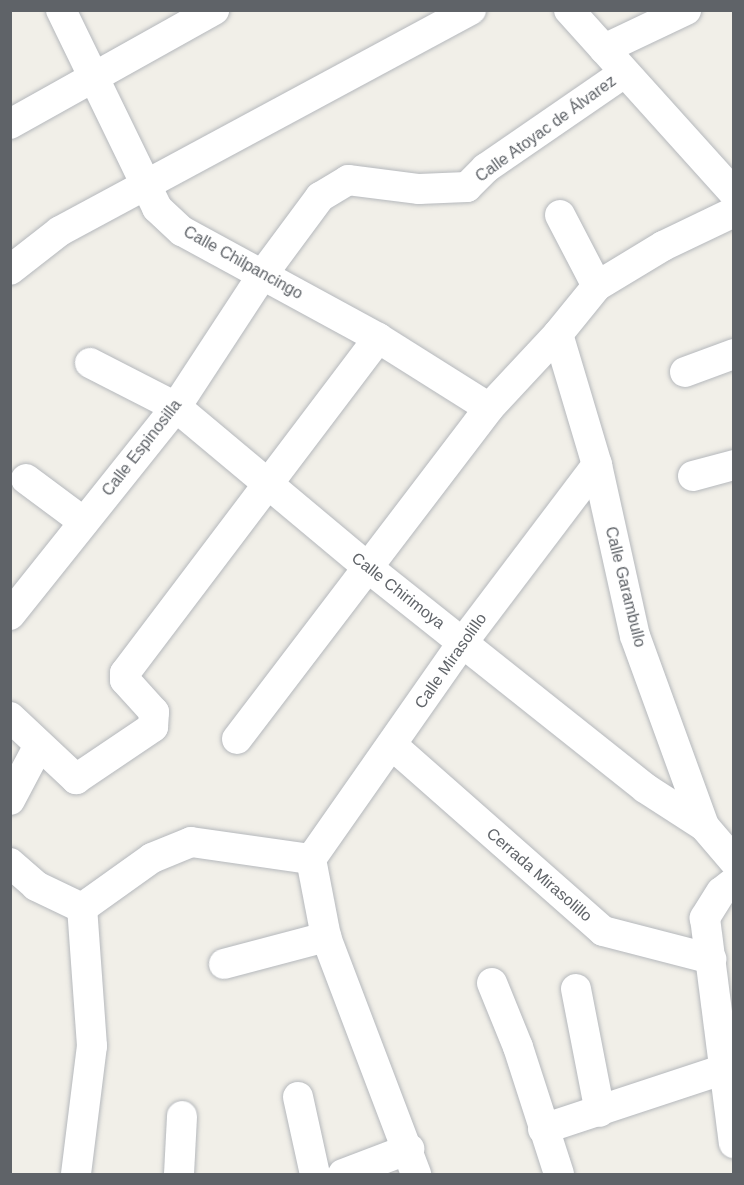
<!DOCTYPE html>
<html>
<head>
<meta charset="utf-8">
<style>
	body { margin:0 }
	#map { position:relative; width:744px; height:1185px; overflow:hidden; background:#f1efe8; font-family:Arial,sans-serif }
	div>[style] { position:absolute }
	.roads { filter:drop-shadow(0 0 2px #b5b8bc) drop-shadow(0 0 2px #b5b8bc) }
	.minor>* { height:30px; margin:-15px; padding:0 15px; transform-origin:15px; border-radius:15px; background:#fff }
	span { translate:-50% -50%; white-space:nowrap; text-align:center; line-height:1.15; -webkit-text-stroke:4.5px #fff; paint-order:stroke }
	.street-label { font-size:16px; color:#5f6368 }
	.frame { position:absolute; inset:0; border:12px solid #5f6368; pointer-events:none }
</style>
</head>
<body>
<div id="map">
	<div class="roads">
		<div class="minor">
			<div style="left:61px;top:10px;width:220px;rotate:64.1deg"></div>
			<div style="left:157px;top:208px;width:34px;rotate:43deg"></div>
			<div style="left:182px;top:231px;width:223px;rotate:28.6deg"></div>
			<div style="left:378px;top:338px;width:131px;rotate:32.2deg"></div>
			<div style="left:569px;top:10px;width:246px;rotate:48deg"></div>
			<div style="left:604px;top:49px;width:91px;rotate:-25.4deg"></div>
			<div style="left:10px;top:124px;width:234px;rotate:-29.2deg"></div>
			<div style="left:560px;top:215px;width:80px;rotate:62.5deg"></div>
			<div style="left:10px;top:270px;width:63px;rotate:-38deg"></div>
			<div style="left:60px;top:231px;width:467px;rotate:-28.3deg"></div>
			<div style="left:558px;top:334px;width:137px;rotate:73.4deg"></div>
			<div style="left:597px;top:465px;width:175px;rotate:77.5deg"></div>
			<div style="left:635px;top:636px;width:202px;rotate:70deg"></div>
			<div style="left:704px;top:826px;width:46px;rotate:49.4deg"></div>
			<div style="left:90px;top:363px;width:97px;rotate:27.1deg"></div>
			<div style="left:176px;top:407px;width:248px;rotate:39.9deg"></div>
			<div style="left:366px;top:566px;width:357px;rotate:38.5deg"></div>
			<div style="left:645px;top:788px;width:70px;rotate:32.8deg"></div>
			<div style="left:685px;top:372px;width:52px;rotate:-20.2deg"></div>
			<div style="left:693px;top:476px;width:42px;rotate:-15deg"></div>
			<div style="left:26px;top:479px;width:72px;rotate:36.6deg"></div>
			<div style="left:10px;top:615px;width:266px;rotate:-51.4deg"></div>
			<div style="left:176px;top:407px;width:159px;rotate:-56.8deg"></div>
			<div style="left:263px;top:274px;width:96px;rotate:-53.5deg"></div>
			<div style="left:320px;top:197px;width:33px;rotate:-31deg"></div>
			<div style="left:348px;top:180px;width:72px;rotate:7.2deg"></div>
			<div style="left:419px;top:189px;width:48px;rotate:-2.4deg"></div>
			<div style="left:467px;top:187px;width:27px;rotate:-45deg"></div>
			<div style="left:486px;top:168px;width:166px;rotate:-34.5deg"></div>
			<div style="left:10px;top:717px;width:91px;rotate:43.2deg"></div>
			<div style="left:76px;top:779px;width:93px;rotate:-34deg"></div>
			<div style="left:153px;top:727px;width:15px;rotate:-86deg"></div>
			<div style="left:154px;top:712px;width:43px;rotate:-132.2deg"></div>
			<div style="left:125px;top:680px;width:7px;rotate:-90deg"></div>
			<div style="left:125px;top:673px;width:420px;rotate:-52.9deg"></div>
			<div style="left:237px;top:739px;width:416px;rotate:-52.7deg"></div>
			<div style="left:489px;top:408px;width:101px;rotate:-47deg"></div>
			<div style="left:558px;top:334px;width:62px;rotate:-50.9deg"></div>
			<div style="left:597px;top:286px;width:77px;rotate:-31.2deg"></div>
			<div style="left:663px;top:246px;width:79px;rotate:-25.6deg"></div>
			<div style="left:392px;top:745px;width:281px;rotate:41.4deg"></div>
			<div style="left:603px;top:931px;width:112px;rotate:14.5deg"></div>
			<div style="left:10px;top:800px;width:62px;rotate:-62.2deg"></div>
			<div style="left:311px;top:859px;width:265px;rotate:-55deg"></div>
			<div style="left:463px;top:642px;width:222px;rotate:-52.9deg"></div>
			<div style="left:311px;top:859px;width:79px;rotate:79.1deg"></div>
			<div style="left:326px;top:937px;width:254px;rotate:69.2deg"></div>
			<div style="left:10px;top:863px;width:35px;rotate:41deg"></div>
			<div style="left:36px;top:886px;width:51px;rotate:25.6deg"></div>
			<div style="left:734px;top:882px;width:16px;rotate:142deg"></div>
			<div style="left:721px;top:892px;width:31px;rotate:122deg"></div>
			<div style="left:705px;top:918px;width:227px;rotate:82.7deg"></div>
			<div style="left:82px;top:908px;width:86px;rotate:-35.5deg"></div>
			<div style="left:152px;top:858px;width:42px;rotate:-22.3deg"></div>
			<div style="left:191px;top:842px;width:121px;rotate:8.1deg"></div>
			<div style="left:224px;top:964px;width:106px;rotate:-14.8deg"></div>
			<div style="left:492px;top:983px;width:69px;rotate:67.9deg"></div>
			<div style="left:518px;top:1047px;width:133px;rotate:72.1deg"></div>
			<div style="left:576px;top:989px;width:125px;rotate:79deg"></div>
			<div style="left:298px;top:1097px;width:79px;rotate:77.6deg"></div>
			<div style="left:543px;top:1129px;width:201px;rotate:-18.3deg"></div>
			<div style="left:76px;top:1174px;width:129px;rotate:-82.9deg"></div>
			<div style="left:92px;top:1046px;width:138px;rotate:-94.1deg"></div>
			<div style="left:179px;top:1174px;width:58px;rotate:-87deg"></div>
			<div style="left:343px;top:1174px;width:71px;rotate:-20.7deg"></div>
		</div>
	</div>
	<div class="street-label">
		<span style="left:546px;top:129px;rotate:-36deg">Calle Atoyac de Álvarez</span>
		<span style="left:243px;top:263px;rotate:29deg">Calle Chilpancingo</span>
		<span style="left:142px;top:448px;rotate:-52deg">Calle Espinosilla</span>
		<span style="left:625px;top:587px;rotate:76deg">Calle Garambullo</span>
		<span style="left:398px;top:591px;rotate:38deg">Calle Chirimoya</span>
		<span style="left:451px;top:661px;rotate:-55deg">Calle Mirasolillo</span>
		<span style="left:539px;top:875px;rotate:41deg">Cerrada Mirasolillo</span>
	</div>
	<div class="frame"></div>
</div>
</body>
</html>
